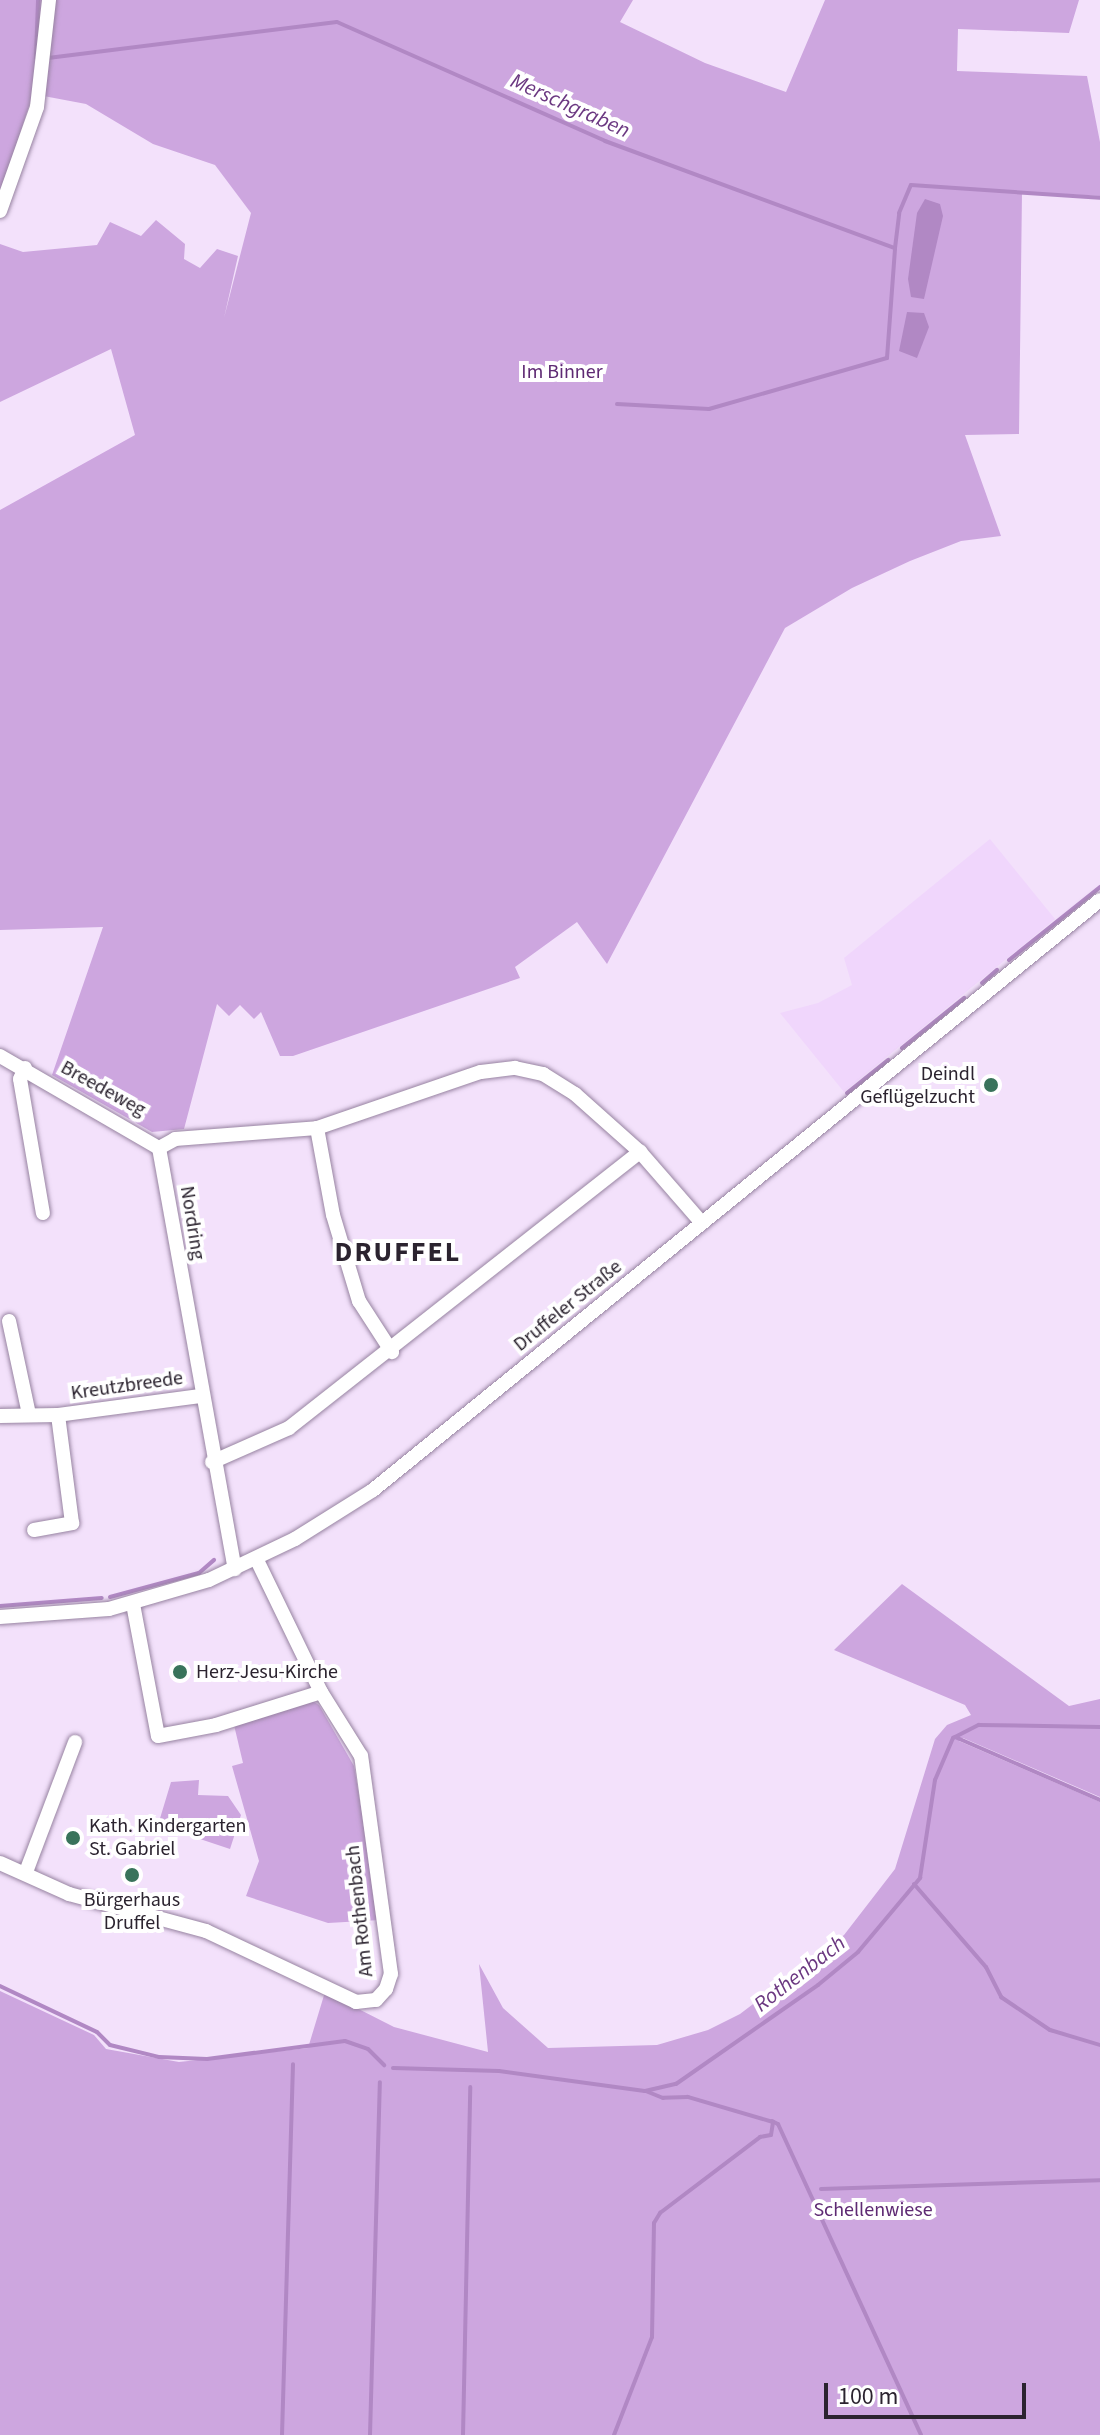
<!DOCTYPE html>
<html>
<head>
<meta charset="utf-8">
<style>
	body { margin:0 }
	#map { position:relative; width:1100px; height:2435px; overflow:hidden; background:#f3e1fb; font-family:"Source Sans 3",sans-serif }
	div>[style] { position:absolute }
	.built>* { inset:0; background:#f0d6fc }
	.green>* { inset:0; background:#cda6df }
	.water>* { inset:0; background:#b188c4 }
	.stream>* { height:4px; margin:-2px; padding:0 2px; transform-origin:2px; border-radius:2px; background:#b188c4 }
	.roads { filter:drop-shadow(0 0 2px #9783a1) drop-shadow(0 0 2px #9783a1) }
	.minor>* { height:14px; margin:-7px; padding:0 7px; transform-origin:7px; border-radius:7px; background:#fff }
	.dots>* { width:22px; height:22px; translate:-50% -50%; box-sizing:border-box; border:4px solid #fff; border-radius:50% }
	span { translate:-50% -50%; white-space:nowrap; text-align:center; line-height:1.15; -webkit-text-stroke:8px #fff; paint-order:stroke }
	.park-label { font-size:20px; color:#5e2a73 }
	.poi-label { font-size:20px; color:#2b232f }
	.right { translate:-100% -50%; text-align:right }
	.left { translate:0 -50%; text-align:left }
	.street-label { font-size:20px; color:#2b232f }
	.water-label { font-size:22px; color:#6b3881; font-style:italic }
	.district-label { font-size:28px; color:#2b232f; font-weight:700; letter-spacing:2px }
	.scale { position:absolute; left:824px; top:2383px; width:202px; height:36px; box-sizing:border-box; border:4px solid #2b232f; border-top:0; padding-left:10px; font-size:24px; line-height:28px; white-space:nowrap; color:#2b232f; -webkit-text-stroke:6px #fff; paint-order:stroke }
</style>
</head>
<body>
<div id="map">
	<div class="built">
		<div style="clip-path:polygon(990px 839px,1055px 919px,844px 1092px,780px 1013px,818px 1003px,852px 985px,844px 958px)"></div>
	</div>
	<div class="green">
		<div style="clip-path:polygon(0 0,633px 0,620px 22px,705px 63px,786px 92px,825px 0,1079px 0,1069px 33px,958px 29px,957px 71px,1087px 76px,1100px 142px,1100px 196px,1022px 192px,1019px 434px,965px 435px,1001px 536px,961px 541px,910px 561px,852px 588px,785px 628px,607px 964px,577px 922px,515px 967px,520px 978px,293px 1056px,280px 1056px,261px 1012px,254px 1019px,240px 1005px,229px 1016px,217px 1004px,184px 1129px,152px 1132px,52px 1075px,103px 927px,0 930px,0 510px,135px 435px,111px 349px,0 402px,0 244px,23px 252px,97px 245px,110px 222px,141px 236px,156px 220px,185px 244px,184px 259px,200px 268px,217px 249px,238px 256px,224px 318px,251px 213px,215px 165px,153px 144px,86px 104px,33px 94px,0 194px)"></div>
		<div style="clip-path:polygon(902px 1584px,1069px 1706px,1100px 1699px,1100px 1797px,963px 1738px,959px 1741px,1100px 1802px,1100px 2435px,0 2435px,0 1991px,94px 2035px,106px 2049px,179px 2062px,308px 2048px,325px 1992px,394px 2027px,488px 2052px,479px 1964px,503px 2008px,548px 2048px,657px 2045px,708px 2030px,740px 2014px,844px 1935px,895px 1869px,935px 1739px,947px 1725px,971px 1715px,965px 1705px,834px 1650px)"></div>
		<div style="clip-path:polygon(311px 1700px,319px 1705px,354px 1766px,380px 1920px,328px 1923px,246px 1896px,259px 1861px,232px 1766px,243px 1763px,234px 1725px)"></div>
		<div style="clip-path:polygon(199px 1780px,198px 1795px,228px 1796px,241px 1815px,230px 1849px,158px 1825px,171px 1782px)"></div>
	</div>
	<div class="water">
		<div style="clip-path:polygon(925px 199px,940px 204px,943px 216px,924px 299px,911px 297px,908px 279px,917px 213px)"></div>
		<div style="clip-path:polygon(907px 312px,924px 313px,929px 327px,917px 358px,899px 351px)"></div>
	</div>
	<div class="stream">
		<div style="left:36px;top:58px;width:58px;rotate:-88deg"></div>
		<div style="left:48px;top:58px;width:291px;rotate:-7.1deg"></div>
		<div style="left:337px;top:22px;width:293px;rotate:23.9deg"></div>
		<div style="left:605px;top:141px;width:309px;rotate:20.3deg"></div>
		<div style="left:895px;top:248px;width:35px;rotate:-83deg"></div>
		<div style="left:899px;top:213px;width:30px;rotate:-67deg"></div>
		<div style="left:911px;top:185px;width:189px;rotate:3.9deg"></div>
		<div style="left:617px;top:404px;width:92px;rotate:3.1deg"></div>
		<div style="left:709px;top:409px;width:185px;rotate:-16deg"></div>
		<div style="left:887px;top:358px;width:110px;rotate:-85.8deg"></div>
		<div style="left:1009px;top:960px;width:117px;rotate:-38.7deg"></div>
		<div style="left:982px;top:983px;width:20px;rotate:-41deg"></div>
		<div style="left:902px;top:1048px;width:80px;rotate:-38.9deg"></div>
		<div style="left:847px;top:1093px;width:53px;rotate:-38.8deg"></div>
		<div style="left:110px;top:1597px;width:92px;rotate:-15.1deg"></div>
		<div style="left:199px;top:1573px;width:20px;rotate:-41deg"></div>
		<div style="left:0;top:1606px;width:102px;rotate:-4.5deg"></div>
		<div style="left:955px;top:1737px;width:158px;rotate:23.5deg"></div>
		<div style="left:914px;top:1884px;width:110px;rotate:49.1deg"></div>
		<div style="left:986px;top:1967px;width:34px;rotate:63deg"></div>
		<div style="left:1001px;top:1997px;width:59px;rotate:34deg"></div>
		<div style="left:1050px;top:2030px;width:52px;rotate:16.7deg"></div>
		<div style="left:0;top:1986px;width:107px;rotate:25.4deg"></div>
		<div style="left:97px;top:2032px;width:18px;rotate:45deg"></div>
		<div style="left:110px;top:2045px;width:50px;rotate:13.8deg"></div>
		<div style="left:159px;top:2057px;width:48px;rotate:2.4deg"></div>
		<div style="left:207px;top:2059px;width:139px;rotate:-7.4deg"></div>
		<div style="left:345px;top:2041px;width:24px;rotate:19deg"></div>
		<div style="left:368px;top:2049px;width:23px;rotate:45deg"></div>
		<div style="left:393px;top:2068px;width:106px;rotate:1.6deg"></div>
		<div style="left:499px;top:2071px;width:147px;rotate:7.8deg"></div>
		<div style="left:645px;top:2091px;width:32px;rotate:-13deg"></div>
		<div style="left:676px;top:2084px;width:173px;rotate:-34.9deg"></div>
		<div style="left:818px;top:1985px;width:52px;rotate:-39.5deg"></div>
		<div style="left:858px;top:1952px;width:97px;rotate:-50deg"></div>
		<div style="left:920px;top:1878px;width:99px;rotate:-81.3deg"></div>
		<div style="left:935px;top:1780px;width:46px;rotate:-66.8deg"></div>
		<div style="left:953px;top:1738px;width:29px;rotate:-27deg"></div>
		<div style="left:979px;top:1725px;width:121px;rotate:0.9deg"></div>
		<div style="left:772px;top:2121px;width:7px;rotate:27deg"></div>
		<div style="left:778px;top:2124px;width:342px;rotate:65.3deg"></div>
		<div style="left:821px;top:2189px;width:279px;rotate:-1.8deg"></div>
		<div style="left:282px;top:2435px;width:371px;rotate:-88.3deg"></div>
		<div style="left:370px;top:2435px;width:353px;rotate:-88.4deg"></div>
		<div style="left:463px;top:2435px;width:348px;rotate:-88.8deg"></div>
		<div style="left:614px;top:2435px;width:105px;rotate:-68.8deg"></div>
		<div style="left:652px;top:2337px;width:114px;rotate:-89deg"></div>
		<div style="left:654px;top:2223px;width:12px;rotate:-59deg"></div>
		<div style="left:660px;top:2213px;width:126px;rotate:-37.2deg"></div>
		<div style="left:760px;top:2137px;width:11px;rotate:-10deg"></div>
		<div style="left:771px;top:2135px;width:13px;rotate:-81deg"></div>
		<div style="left:773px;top:2122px;width:89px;rotate:-163.6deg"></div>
		<div style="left:688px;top:2097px;width:25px;rotate:178deg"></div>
		<div style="left:663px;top:2098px;width:18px;rotate:-158deg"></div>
	</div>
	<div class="roads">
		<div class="minor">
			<div style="left:0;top:211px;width:110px;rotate:-70.4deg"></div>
			<div style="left:37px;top:107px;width:108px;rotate:-83.6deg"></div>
			<div style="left:0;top:1056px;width:184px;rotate:30.1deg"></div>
			<div style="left:25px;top:1068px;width:12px;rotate:114deg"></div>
			<div style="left:20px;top:1079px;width:136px;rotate:80.3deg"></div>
			<div style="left:317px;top:1128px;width:88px;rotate:79.6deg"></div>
			<div style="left:333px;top:1215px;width:90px;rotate:73.2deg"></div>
			<div style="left:359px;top:1301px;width:61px;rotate:57.1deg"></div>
			<div style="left:159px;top:1148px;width:18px;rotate:-29deg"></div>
			<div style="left:175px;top:1139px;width:142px;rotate:-4.4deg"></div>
			<div style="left:317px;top:1128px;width:173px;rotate:-18.9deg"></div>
			<div style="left:481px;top:1072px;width:34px;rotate:-7deg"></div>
			<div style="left:515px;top:1068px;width:29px;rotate:12deg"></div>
			<div style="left:543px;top:1074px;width:38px;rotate:32deg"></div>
			<div style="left:575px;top:1094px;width:87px;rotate:41.7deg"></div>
			<div style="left:640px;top:1152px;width:94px;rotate:48.9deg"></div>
			<div style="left:159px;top:1148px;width:428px;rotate:79.8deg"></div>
			<div style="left:9px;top:1321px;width:95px;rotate:77.9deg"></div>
			<div style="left:0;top:1416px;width:58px;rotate:-1deg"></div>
			<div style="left:58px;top:1415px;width:144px;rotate:-7.6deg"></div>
			<div style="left:212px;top:1462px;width:84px;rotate:-23.8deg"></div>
			<div style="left:289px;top:1428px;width:447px;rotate:-38.2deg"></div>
			<div style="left:34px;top:1530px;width:39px;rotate:-10deg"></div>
			<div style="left:72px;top:1523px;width:109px;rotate:-97.4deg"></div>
			<div style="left:133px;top:1604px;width:134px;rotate:79.3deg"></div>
			<div style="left:158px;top:1736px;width:59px;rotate:-10.7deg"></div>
			<div style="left:216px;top:1725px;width:110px;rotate:-17.4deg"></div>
			<div style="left:0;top:1617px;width:109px;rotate:-4.2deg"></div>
			<div style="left:109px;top:1609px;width:104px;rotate:-16.2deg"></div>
			<div style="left:209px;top:1580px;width:95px;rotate:-25.5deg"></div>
			<div style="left:295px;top:1539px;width:92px;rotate:-32.1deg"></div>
			<div style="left:373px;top:1490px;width:936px;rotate:-39.06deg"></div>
			<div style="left:0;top:1863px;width:76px;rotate:24.2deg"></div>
			<div style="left:69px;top:1894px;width:142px;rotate:15.1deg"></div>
			<div style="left:206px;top:1931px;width:166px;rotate:25.3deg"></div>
			<div style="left:356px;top:2002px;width:20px;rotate:-6deg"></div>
			<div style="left:376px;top:2000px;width:15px;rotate:-48deg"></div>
			<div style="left:386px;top:1989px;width:16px;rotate:-72deg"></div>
			<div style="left:391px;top:1974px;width:220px;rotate:-97.8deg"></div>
			<div style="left:361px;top:1756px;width:75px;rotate:-122deg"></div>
			<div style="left:321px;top:1692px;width:147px;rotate:-115.9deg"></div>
			<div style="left:26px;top:1872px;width:139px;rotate:-69.3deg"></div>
		</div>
	</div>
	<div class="dots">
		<div style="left:991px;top:1085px;background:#39735b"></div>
		<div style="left:180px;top:1672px;background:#39735b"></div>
		<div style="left:73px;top:1838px;background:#39735b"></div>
		<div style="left:132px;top:1875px;background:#39735b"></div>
	</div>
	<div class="park-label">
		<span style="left:562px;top:372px">Im Binner</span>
		<span style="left:873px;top:2210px">Schellenwiese</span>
	</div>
	<div class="poi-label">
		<span class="right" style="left:975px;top:1086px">Deindl<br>Geflügelzucht</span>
		<span class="left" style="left:196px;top:1672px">Herz-Jesu-Kirche</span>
		<span class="left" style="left:89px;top:1838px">Kath. Kindergarten<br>St. Gabriel</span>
		<span style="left:132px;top:1912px">Bürgerhaus<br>Druffel</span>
	</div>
	<div class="street-label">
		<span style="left:103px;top:1089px;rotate:29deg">Breedeweg</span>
		<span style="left:192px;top:1223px;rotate:81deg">Nordring</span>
		<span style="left:568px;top:1306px;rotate:-39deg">Druffeler Straße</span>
		<span style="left:127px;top:1386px;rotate:-8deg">Kreutzbreede</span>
		<span style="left:360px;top:1911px;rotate:-96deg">Am Rothenbach</span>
	</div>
	<div class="water-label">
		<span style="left:570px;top:106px;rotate:24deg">Merschgraben</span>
		<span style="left:800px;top:1974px;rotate:-38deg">Rothenbach</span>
	</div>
	<div class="district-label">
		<span style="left:398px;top:1252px">DRUFFEL</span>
	</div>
	<div class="scale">100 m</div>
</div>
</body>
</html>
